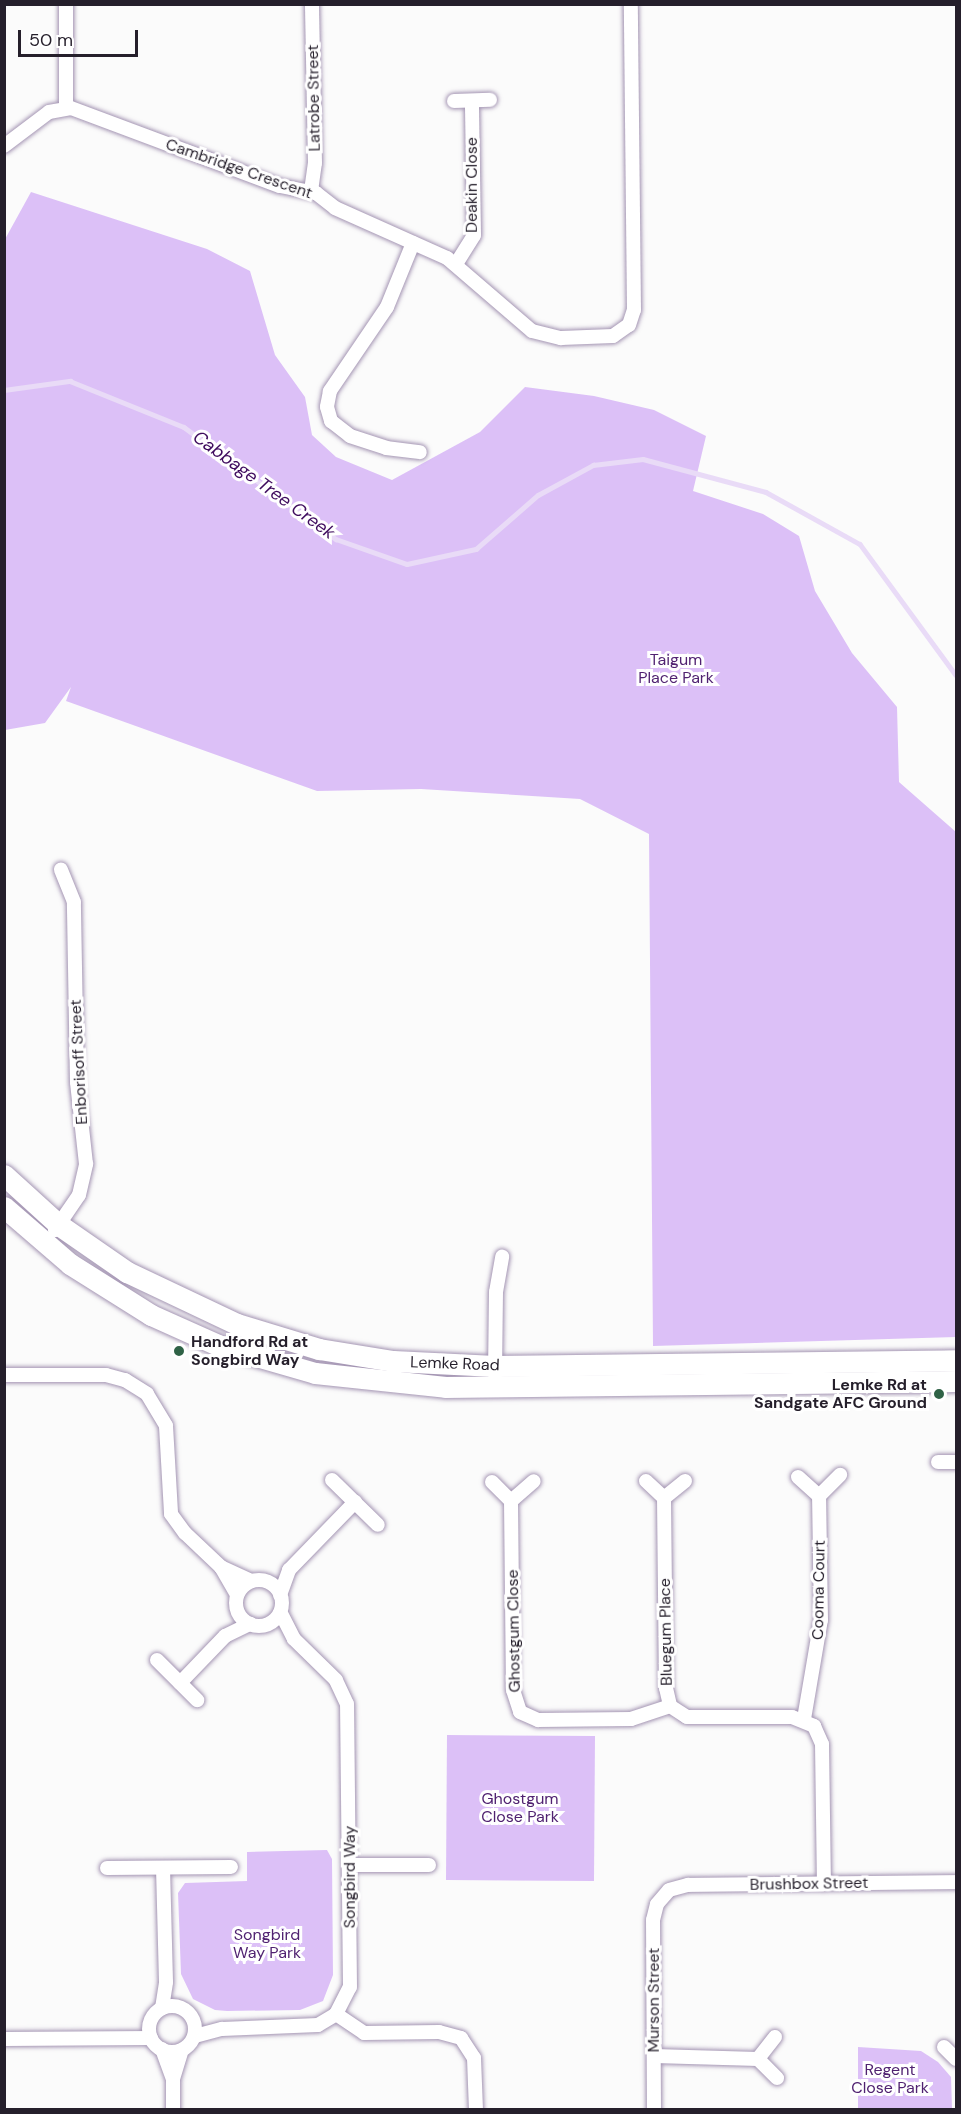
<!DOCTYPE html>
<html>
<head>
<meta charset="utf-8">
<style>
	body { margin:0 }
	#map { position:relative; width:961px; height:2114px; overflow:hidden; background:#fbfbfb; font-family:"DM Sans",sans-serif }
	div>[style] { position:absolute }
	.green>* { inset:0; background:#dcc0f7 }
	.stream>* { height:4.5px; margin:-2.25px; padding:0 2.25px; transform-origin:2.25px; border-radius:2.25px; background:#e9dbf7 }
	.roads { filter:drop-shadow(0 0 2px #a495b3) drop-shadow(0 0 2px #a495b3) }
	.street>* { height:14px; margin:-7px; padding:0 7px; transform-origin:7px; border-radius:7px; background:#fff }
	.street>.ring { margin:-7px; padding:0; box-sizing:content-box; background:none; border:14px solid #fff; border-radius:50% }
	.primary>* { height:21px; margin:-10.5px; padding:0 10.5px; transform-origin:10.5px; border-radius:10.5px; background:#fff }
	.dots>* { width:16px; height:16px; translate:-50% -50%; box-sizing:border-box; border:3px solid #fff; border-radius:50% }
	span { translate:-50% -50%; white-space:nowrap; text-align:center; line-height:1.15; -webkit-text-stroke:6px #fff; paint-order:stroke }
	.street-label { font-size:16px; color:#251f2b }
	.park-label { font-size:16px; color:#502271 }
	.poi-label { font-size:16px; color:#251f2b; font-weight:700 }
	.left { translate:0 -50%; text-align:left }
	.right { translate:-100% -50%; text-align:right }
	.water-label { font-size:18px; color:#3f0c5e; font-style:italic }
	.frame { position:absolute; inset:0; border:6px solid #251f2b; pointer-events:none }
	.scale { position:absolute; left:18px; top:30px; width:120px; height:27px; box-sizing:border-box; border:3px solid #251f2b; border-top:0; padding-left:8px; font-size:18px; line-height:21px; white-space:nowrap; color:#251f2b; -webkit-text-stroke:4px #fff; paint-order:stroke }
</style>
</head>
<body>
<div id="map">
	<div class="green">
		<div style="clip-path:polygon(31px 192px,207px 249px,250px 271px,275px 355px,305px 397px,312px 435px,336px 457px,392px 480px,480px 432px,525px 387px,594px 396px,654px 410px,706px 436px,693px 491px,763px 514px,799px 536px,815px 591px,852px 653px,897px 707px,899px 782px,956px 832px,956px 1337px,653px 1346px,649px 834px,580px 799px,421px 789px,317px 791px,66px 701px,71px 687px,45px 723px,5px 730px,4px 241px)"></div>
		<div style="clip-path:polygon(447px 1735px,595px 1736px,594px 1881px,446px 1880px)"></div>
		<div style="clip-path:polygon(327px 1850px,332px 1859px,333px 1975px,323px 2001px,300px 2010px,227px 2011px,215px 2010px,193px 1999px,181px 1974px,178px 1893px,185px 1883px,247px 1881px,247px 1852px)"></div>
		<div style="clip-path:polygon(858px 2047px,921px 2051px,938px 2062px,951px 2077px,952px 2109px,858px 2109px)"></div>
	</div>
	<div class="stream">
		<div style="left:4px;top:390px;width:67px;rotate:-7.8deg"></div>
		<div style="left:70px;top:381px;width:123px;rotate:22deg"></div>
		<div style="left:184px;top:427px;width:189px;rotate:36.4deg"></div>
		<div style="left:336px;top:539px;width:75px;rotate:19.4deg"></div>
		<div style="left:407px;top:564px;width:71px;rotate:-12.3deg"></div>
		<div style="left:476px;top:549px;width:82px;rotate:-41.1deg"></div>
		<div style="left:538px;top:495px;width:63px;rotate:-28.6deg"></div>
		<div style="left:593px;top:465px;width:50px;rotate:-6.8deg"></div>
		<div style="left:643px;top:459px;width:127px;rotate:15deg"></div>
		<div style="left:766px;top:492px;width:107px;rotate:29deg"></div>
		<div style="left:860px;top:544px;width:162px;rotate:53.8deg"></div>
	</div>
	<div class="roads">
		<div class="street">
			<div style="left:454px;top:101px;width:36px;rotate:-2deg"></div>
			<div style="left:66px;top:107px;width:103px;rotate:-90deg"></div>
			<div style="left:4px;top:146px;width:56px;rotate:-37.1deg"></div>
			<div style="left:49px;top:112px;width:22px;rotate:-10deg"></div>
			<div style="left:71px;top:108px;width:223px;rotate:20.5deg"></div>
			<div style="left:280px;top:186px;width:37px;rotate:11deg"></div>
			<div style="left:316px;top:193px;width:24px;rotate:38deg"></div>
			<div style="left:335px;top:208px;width:123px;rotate:24.1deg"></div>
			<div style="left:447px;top:258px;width:112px;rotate:40.7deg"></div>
			<div style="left:532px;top:331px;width:30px;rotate:14deg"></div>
			<div style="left:561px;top:338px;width:52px;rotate:-2.2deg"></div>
			<div style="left:613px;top:336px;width:19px;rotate:-35deg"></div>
			<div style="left:629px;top:325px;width:16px;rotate:-72deg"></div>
			<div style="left:634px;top:310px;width:306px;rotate:-90.6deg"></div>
			<div style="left:311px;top:191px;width:28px;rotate:-82deg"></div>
			<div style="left:315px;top:163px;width:159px;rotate:-91.1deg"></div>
			<div style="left:413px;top:243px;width:69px;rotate:112.1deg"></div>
			<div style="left:387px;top:307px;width:102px;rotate:124.2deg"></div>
			<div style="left:330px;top:391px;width:16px;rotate:101deg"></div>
			<div style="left:327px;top:407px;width:15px;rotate:74deg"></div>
			<div style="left:331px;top:421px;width:24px;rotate:38deg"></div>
			<div style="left:350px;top:436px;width:38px;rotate:18deg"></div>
			<div style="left:386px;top:448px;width:34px;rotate:7deg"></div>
			<div style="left:456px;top:264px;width:34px;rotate:-58deg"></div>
			<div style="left:474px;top:235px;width:134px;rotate:-90.9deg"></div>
			<div style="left:55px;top:1230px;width:42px;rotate:-55.6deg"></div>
			<div style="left:79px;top:1195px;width:32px;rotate:-77deg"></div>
			<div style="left:86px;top:1164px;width:82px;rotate:-96.3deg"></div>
			<div style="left:77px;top:1082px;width:180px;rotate:-91deg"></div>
			<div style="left:74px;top:902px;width:35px;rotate:-112deg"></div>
			<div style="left:495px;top:1374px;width:82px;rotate:-89.3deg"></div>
			<div style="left:496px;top:1292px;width:36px;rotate:-80deg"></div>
			<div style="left:4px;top:1375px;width:102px"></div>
			<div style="left:106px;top:1375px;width:20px;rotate:15deg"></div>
			<div style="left:125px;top:1380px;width:26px;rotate:32deg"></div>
			<div style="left:147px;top:1394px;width:37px;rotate:59deg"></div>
			<div style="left:166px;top:1426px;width:88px;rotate:86.7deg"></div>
			<div style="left:171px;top:1514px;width:24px;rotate:54deg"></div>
			<div style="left:185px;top:1533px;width:50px;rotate:43.4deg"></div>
			<div style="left:221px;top:1567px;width:33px;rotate:25deg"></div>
			<div style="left:938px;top:1462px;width:18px"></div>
			<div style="left:798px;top:1477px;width:28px;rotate:42deg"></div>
			<div style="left:819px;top:1496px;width:30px;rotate:-45deg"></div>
			<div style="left:332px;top:1480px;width:64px;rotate:44.4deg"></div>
			<div style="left:646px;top:1481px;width:25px;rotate:43deg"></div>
			<div style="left:664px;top:1498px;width:27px;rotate:-39deg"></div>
			<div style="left:492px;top:1482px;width:27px;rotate:45deg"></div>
			<div style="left:511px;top:1501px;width:30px;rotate:-41deg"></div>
			<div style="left:664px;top:1498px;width:190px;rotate:89.4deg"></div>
			<div style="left:666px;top:1688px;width:18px;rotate:77deg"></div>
			<div style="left:670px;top:1706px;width:20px;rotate:33deg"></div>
			<div style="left:687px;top:1717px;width:105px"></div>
			<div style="left:792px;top:1717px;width:24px;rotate:22deg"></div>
			<div style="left:814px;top:1726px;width:20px;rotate:66deg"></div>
			<div style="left:822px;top:1744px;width:140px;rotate:89.2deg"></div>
			<div style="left:511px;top:1501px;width:189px;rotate:89.4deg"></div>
			<div style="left:513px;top:1690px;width:23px;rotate:72deg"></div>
			<div style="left:520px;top:1712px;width:20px;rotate:24deg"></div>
			<div style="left:538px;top:1720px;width:93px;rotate:-0.6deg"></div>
			<div style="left:631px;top:1719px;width:41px;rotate:-18.4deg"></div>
			<div style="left:221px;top:1567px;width:32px;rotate:60deg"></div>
			<div class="ring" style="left:236px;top:1580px;width:32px;height:32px"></div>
			<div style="left:280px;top:1595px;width:27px;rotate:-70deg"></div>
			<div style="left:289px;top:1570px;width:95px;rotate:-45.9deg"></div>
			<div style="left:157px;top:1660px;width:57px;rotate:45deg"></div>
			<div style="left:180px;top:1683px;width:65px;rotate:-46.2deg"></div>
			<div style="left:225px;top:1636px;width:28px;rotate:-26deg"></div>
			<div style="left:804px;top:1719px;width:100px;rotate:-80.3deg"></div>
			<div style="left:821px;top:1620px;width:124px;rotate:-90.9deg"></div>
			<div style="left:350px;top:1865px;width:79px"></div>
			<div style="left:107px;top:1868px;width:124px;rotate:-0.5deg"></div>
			<div class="ring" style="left:149px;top:2006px;width:32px;height:32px"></div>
			<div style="left:162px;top:2008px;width:26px;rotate:-81deg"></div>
			<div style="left:166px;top:1982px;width:114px;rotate:-91.5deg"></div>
			<div style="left:336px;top:2014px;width:34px;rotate:34deg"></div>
			<div style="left:364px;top:2033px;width:75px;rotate:-0.8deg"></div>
			<div style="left:439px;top:2032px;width:23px;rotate:15deg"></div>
			<div style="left:461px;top:2038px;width:24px;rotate:57deg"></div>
			<div style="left:474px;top:2058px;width:52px;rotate:87.8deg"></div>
			<div style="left:195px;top:2036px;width:28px;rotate:-15deg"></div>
			<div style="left:222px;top:2029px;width:96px;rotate:-2.4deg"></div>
			<div style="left:318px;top:2025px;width:21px;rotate:-31deg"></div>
			<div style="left:336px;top:2014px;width:30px;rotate:-63deg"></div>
			<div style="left:350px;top:1987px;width:283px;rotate:-90.6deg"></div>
			<div style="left:347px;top:1704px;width:26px;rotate:-115deg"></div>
			<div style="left:336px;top:1680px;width:59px;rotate:-135.7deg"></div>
			<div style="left:294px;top:1639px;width:30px;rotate:-117deg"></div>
			<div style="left:775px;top:2037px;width:28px;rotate:128deg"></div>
			<div style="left:758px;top:2059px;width:27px;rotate:45deg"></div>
			<div style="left:4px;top:2039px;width:147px;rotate:-0.4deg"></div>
			<div style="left:944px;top:2047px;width:17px;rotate:45deg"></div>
			<div style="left:162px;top:2049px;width:32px;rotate:70deg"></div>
			<div style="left:173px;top:2079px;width:31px;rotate:90deg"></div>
			<div style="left:654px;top:2056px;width:104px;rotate:1.7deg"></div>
			<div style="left:173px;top:2079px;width:30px;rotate:-73deg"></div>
			<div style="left:654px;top:2110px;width:190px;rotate:-90.3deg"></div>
			<div style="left:653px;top:1920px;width:16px;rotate:-76deg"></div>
			<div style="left:657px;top:1904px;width:18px;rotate:-49deg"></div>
			<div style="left:669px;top:1890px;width:20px;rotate:-15deg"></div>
			<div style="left:688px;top:1885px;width:268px;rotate:-0.6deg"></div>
		</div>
		<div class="primary">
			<div style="left:4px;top:1175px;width:74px;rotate:42.3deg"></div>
			<div style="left:59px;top:1225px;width:83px;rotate:34.7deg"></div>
			<div style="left:127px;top:1272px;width:122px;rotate:25.3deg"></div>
			<div style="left:237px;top:1324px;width:86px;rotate:17deg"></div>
			<div style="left:319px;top:1349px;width:75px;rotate:9.2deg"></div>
			<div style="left:393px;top:1361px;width:102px;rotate:2.8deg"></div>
			<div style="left:495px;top:1366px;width:461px;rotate:-0.7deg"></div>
			<div style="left:4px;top:1207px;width:87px;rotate:40.8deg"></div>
			<div style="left:70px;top:1264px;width:96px;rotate:32.2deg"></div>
			<div style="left:151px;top:1315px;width:73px;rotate:24.1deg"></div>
			<div style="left:218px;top:1345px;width:101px;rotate:16.1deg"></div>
			<div style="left:315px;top:1373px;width:131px;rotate:6.1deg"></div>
			<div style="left:445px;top:1387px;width:511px;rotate:-0.67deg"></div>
		</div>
	</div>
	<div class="dots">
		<div style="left:179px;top:1351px;background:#2f6246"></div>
		<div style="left:939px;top:1394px;background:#2f6246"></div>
	</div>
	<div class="street-label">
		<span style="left:314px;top:98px;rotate:-91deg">Latrobe Street</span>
		<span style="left:239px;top:169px;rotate:19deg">Cambridge Crescent</span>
		<span style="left:472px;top:185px;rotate:-90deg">Deakin Close</span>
		<span style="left:79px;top:1062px;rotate:-93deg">Enborisoff Street</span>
		<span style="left:455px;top:1364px;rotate:2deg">Lemke Road</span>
		<span style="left:819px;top:1590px;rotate:-89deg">Cooma Court</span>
		<span style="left:514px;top:1631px;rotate:-91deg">Ghostgum Close</span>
		<span style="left:666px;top:1632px;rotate:-91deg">Bluegum Place</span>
		<span style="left:350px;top:1877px;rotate:-90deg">Songbird Way</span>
		<span style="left:809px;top:1884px;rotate:-1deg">Brushbox Street</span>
		<span style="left:654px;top:2000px;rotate:-90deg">Murson Street</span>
	</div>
	<div class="park-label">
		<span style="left:676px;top:669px">Taigum<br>Place Park</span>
		<span style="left:520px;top:1808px">Ghostgum<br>Close Park</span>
		<span style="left:267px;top:1944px">Songbird<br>Way Park</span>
		<span style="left:890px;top:2079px">Regent<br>Close Park</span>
	</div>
	<div class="poi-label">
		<span class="left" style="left:191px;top:1351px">Handford Rd at<br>Songbird Way</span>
		<span class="right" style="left:927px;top:1394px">Lemke Rd at<br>Sandgate AFC Ground</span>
	</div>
	<div class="water-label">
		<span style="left:264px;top:485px;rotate:36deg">Cabbage Tree Creek</span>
	</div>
	<div class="frame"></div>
	<div class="scale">50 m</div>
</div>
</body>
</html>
